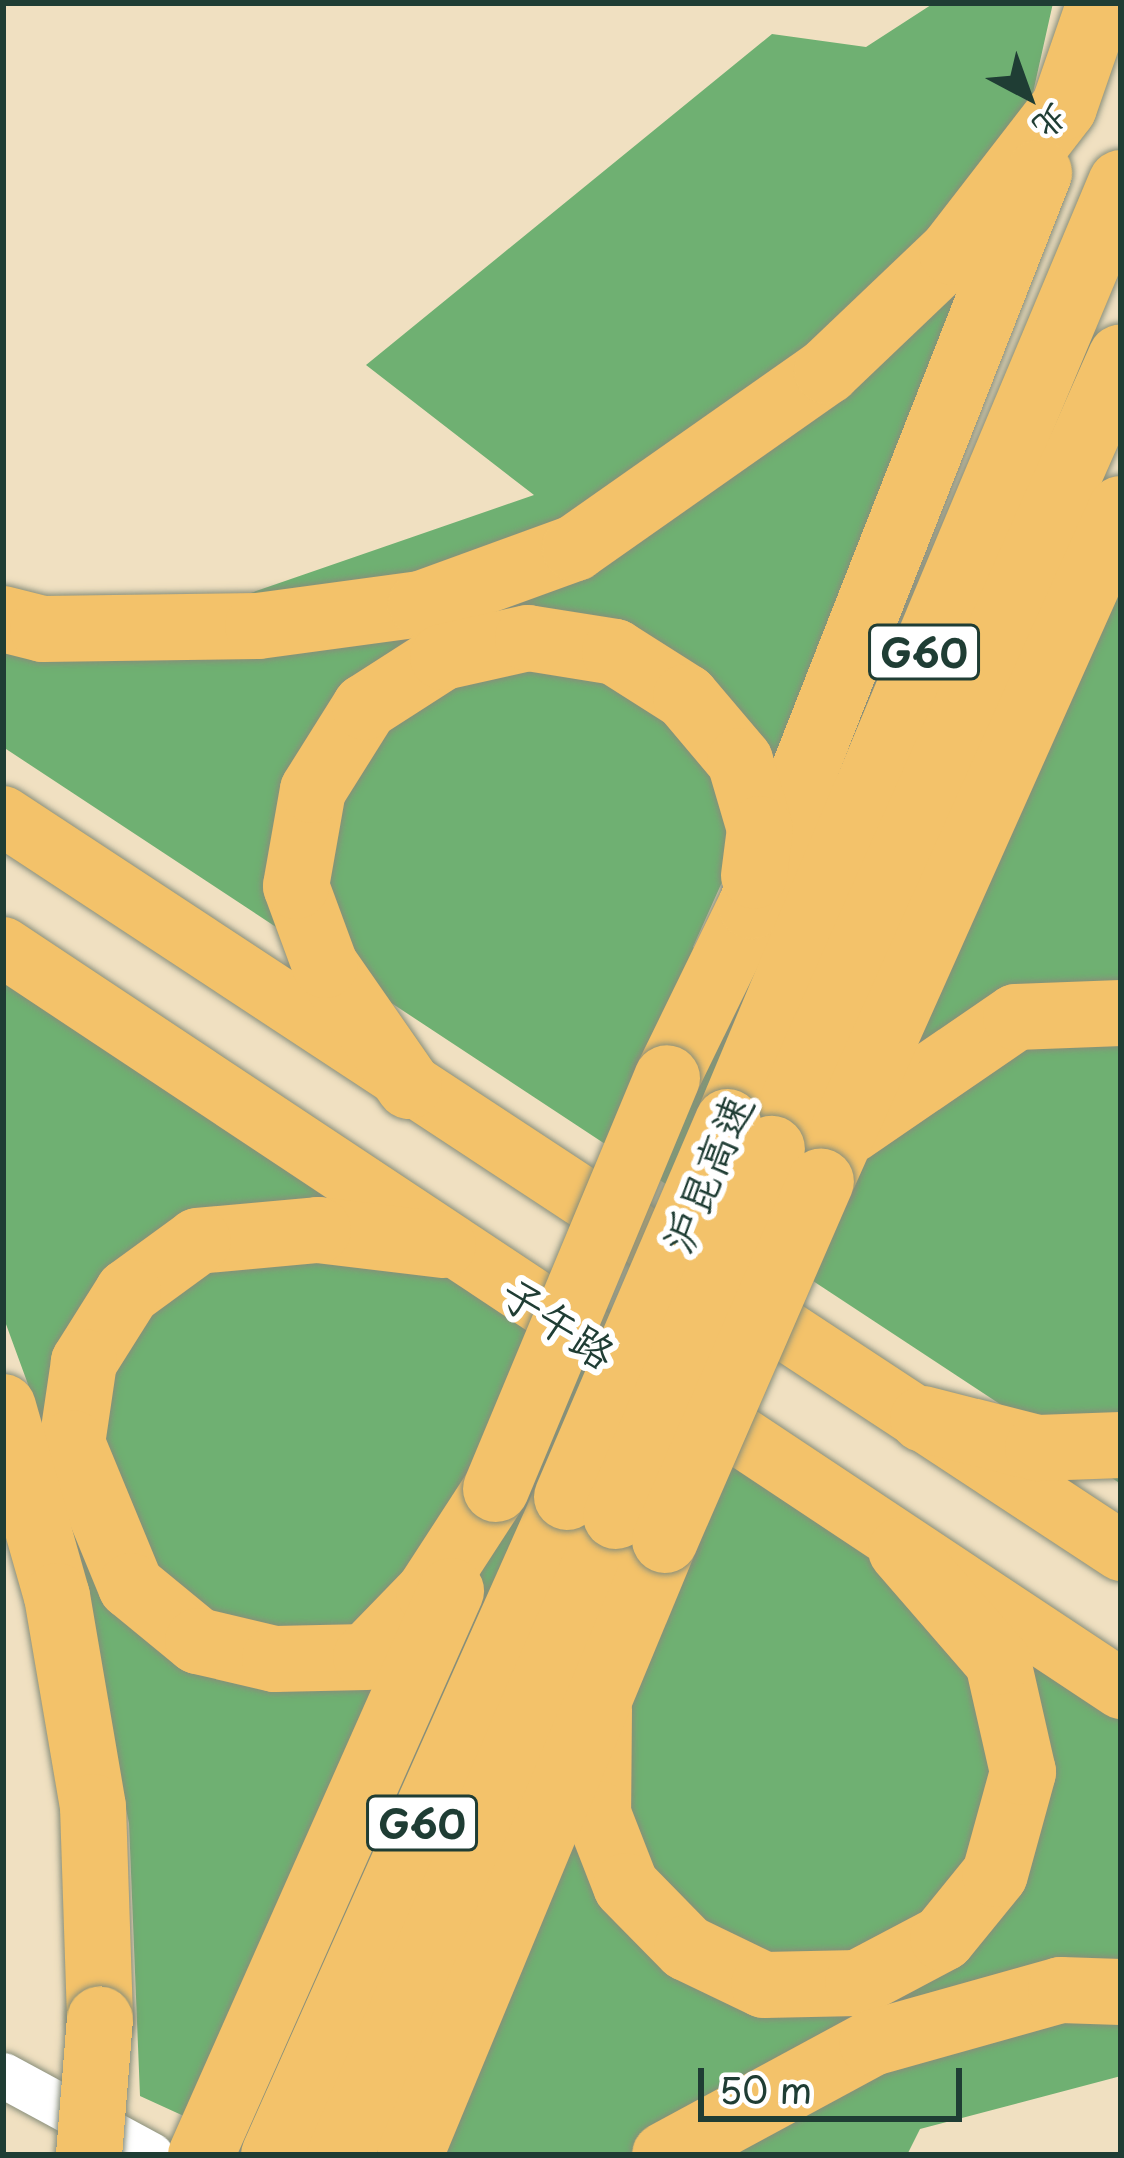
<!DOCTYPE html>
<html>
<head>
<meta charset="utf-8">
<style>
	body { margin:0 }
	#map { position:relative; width:1124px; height:2158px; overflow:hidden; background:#f0e0c1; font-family:"Playpen Sans","LXGW WenKai TC",sans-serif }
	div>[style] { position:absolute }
	.forest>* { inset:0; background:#6fb072 }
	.roads { filter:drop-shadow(0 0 3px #888e7a) drop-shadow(0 0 3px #888e7a) }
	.minor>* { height:45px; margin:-22.5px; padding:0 22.5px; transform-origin:22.5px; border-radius:22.5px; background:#fff }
	.major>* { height:60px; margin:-30px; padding:0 30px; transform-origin:30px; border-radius:30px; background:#f3c26a }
	.highway>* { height:66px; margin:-33px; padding:0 33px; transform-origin:33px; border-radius:33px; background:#f3c26a }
	.bridges { filter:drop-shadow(0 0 3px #888e7a) drop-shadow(0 0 3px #888e7a) }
	.highway-bridge>* { height:66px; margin:-33px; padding:0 33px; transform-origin:33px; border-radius:33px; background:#f3c26a }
	span { translate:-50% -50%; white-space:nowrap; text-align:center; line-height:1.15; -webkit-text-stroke:12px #fff; paint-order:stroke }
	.shield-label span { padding:3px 9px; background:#fff; border:3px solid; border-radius:9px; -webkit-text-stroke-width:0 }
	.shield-label { font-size:39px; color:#1f3d34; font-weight:700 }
	.street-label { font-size:42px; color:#1f3d34 }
	.frame { position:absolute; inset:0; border:6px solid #1f3d34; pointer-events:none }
	.north { position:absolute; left:968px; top:36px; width:120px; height:120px; -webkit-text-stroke:9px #fff; paint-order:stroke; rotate:139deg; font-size:33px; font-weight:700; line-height:48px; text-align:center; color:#1f3d34 }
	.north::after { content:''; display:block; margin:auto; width:42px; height:54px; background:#1f3d34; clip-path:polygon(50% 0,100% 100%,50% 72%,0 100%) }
	.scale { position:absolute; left:698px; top:2068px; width:264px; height:54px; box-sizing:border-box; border:6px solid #1f3d34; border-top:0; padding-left:15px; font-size:36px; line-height:42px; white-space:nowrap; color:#1f3d34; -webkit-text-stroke:9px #fff; paint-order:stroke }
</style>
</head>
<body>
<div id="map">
	<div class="forest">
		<div style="clip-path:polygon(934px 3px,1053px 3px,991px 281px,693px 947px,879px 1126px,1121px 573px,1121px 1484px,3px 747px,3px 649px,187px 615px,534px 495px,366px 365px,772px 34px,866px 47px)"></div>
		<div style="clip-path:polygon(3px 971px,1121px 1717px,1121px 2076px,920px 2129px,907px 2155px,269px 2155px,140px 2096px,129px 1823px,48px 1439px,3px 1316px)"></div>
	</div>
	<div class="roads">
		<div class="minor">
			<div style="left:3px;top:2075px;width:168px;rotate:28.4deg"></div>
		</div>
		<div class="major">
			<div style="left:3px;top:816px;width:1338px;rotate:33.32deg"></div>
			<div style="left:3px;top:947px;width:1342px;rotate:33.57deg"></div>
		</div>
		<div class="highway">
			<div style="left:3px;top:619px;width:41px;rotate:14deg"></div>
			<div style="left:43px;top:629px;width:215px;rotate:-0.8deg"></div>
			<div style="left:258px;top:626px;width:164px;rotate:-7.7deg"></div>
			<div style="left:421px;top:604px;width:164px;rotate:-20deg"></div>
			<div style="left:575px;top:548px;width:308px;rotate:-35.1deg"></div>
			<div style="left:827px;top:371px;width:173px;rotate:-43.6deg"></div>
			<div style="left:952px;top:252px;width:183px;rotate:-52.3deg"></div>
			<div style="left:1064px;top:107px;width:110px;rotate:-70.9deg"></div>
			<div style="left:667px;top:1078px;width:191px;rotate:-64deg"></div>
			<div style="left:751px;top:906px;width:788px;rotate:-68.55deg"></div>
			<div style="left:409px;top:1086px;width:147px;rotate:-124.8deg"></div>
			<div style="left:325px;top:965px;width:84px;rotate:-110.2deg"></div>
			<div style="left:296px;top:886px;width:97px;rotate:-80deg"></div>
			<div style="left:313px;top:790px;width:98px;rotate:-57.9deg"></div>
			<div style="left:365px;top:707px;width:93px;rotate:-32.7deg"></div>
			<div style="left:443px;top:657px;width:87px;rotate:-12.6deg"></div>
			<div style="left:528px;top:638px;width:88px;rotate:9.1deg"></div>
			<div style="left:615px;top:652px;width:84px;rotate:32.4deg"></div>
			<div style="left:686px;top:697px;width:84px;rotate:49.8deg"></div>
			<div style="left:740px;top:761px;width:71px;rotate:73.6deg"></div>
			<div style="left:760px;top:829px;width:47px;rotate:97.3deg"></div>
			<div style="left:728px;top:1122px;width:1018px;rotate:-67.29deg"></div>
			<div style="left:851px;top:1130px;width:200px;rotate:-34.4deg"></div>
			<div style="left:1016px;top:1017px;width:105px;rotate:-2.2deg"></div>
			<div style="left:772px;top:1149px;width:865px;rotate:-66.22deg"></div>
			<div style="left:821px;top:1181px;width:736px;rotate:-65.94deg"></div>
			<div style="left:443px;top:1245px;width:126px;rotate:-173.2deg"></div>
			<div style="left:318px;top:1230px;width:121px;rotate:174.8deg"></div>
			<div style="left:198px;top:1241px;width:87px;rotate:143.9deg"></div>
			<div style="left:128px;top:1292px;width:83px;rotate:122.2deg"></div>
			<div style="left:84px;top:1362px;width:82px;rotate:98.4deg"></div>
			<div style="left:72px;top:1443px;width:155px;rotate:67.6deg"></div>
			<div style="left:131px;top:1586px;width:87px;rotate:39.4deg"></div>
			<div style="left:198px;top:1641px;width:79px;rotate:13.2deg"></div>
			<div style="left:275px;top:1659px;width:91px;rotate:-1.3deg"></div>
			<div style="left:366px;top:1657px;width:91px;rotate:-45.9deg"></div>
			<div style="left:429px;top:1592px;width:123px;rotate:-57deg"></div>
			<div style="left:3px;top:1407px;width:197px;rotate:74.1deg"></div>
			<div style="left:57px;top:1596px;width:214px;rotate:80.3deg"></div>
			<div style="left:93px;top:1807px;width:212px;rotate:88.1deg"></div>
			<div style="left:923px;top:1419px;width:119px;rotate:14.2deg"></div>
			<div style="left:1038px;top:1448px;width:83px;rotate:-2.1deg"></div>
			<div style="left:599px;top:1709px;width:105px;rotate:90.5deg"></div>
			<div style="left:598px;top:1814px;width:77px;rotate:68.7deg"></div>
			<div style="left:626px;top:1886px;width:87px;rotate:45.5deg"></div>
			<div style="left:687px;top:1948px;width:85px;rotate:25.7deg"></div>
			<div style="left:764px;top:1985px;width:94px;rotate:-1.2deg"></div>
			<div style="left:858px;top:1983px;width:96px;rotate:-27.9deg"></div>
			<div style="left:943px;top:1938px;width:82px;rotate:-50.9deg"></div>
			<div style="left:995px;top:1874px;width:106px;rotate:-74.6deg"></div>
			<div style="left:1023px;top:1772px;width:113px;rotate:-102.8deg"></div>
			<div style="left:998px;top:1662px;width:148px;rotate:-130.9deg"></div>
			<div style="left:201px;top:2155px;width:617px;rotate:-66.09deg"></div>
			<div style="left:274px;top:2155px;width:720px;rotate:-66deg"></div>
			<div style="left:340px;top:2155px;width:696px;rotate:-66.64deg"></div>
			<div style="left:410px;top:2155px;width:666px;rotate:-67.48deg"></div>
			<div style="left:665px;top:2155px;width:235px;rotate:-28.4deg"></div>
			<div style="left:872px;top:2043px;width:196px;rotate:-15.7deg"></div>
			<div style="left:1061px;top:1990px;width:60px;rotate:1.9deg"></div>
		</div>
	</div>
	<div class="bridges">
		<div class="highway-bridge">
			<div style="left:496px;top:1489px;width:445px;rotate:-67.4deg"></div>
			<div style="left:567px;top:1497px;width:408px;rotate:-66.8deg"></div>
			<div style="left:616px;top:1516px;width:399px;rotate:-67deg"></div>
			<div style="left:665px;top:1540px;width:391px;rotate:-66.5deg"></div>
			<div style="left:89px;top:2155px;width:136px;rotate:-85.4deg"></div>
		</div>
	</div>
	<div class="shield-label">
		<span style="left:924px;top:652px">G60</span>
		<span style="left:422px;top:1823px">G60</span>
	</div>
	<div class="street-label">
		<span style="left:706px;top:1173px;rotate:-67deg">沪昆高速</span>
		<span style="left:559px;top:1322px;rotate:34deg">子午路</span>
	</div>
	<div class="frame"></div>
	<div class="north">北</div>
	<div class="scale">50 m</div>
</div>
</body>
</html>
